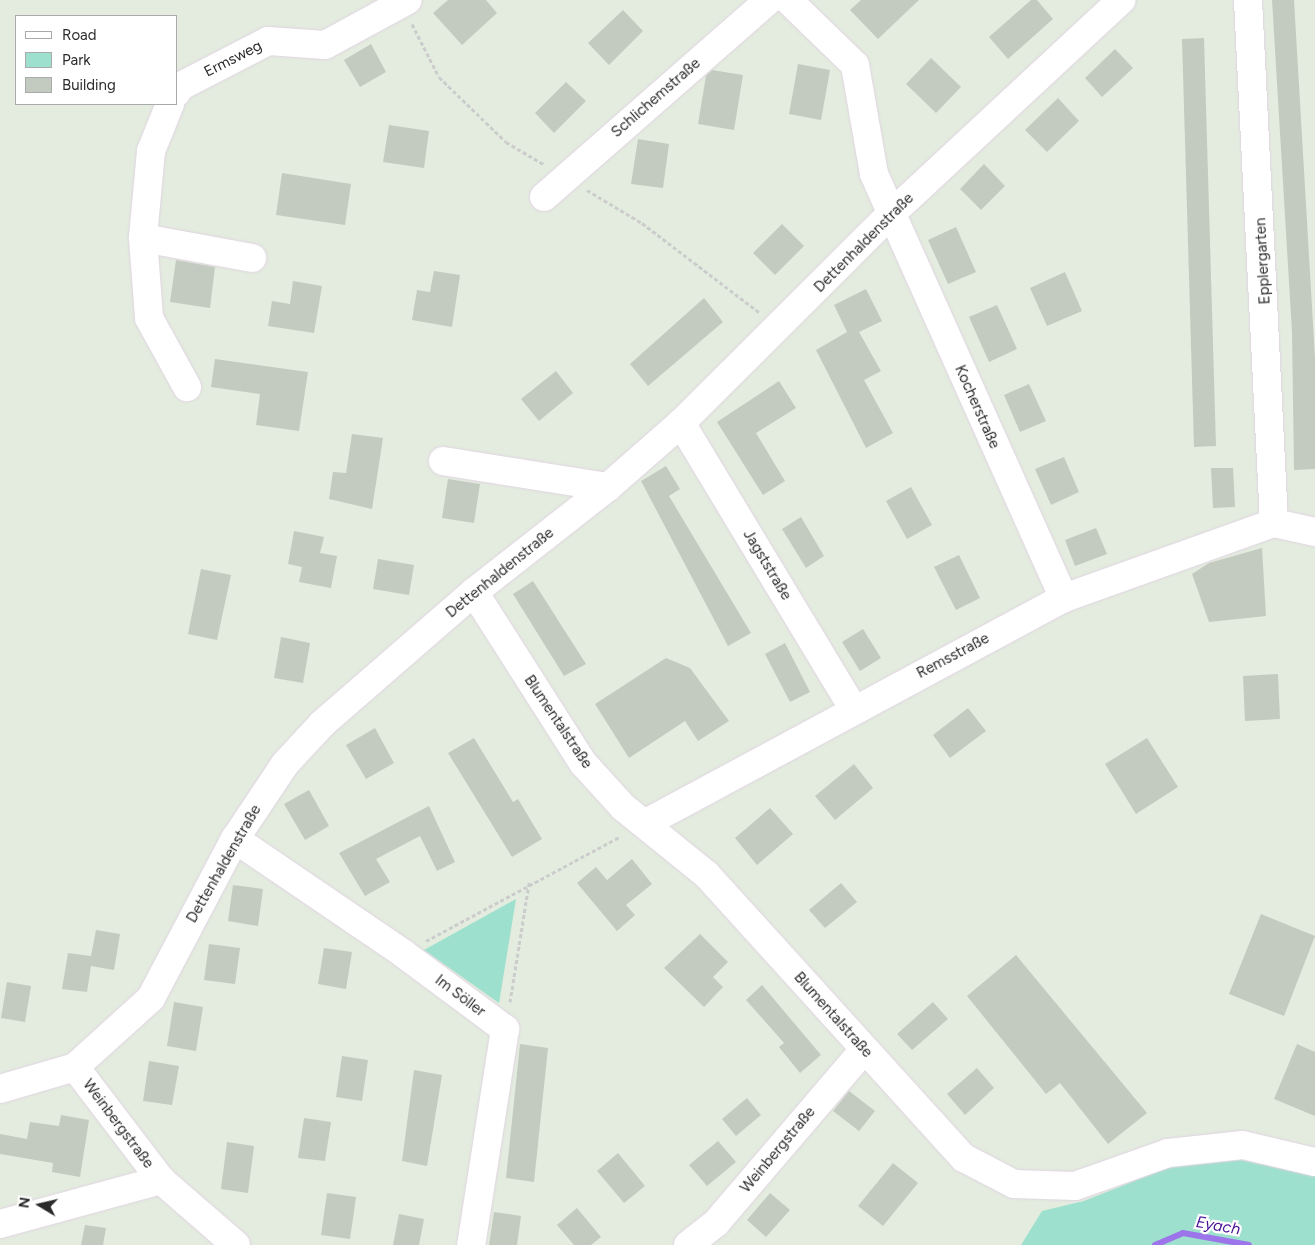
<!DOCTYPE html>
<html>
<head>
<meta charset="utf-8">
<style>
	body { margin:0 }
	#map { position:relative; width:1315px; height:1245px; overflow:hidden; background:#e3ecde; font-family:Figtree,sans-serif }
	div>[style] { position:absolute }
	.green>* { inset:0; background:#9de0cd }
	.stream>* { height:6px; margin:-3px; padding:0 3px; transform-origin:3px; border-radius:3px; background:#9b75e9 }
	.building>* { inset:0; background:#c3cbc0 }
	.path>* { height:3px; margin-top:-1.5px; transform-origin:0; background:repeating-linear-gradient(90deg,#ccc 0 4px,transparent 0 6.5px) }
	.roads { filter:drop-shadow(0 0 1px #e1d3e3) drop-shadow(0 0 1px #e1d3e3) }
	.minor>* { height:28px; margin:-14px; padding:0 14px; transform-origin:14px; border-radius:14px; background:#fff }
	span { translate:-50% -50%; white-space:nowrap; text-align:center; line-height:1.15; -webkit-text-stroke:4.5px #fff; paint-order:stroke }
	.street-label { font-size:15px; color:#2b2b2b }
	.water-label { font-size:16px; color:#481397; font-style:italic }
	.legend { position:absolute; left:15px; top:15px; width:162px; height:90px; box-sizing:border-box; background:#fff; border:1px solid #aaa; margin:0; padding:6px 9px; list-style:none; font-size:15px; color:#2b2b2b }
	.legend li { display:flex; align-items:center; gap:10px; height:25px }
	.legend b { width:25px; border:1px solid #aaa }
	.north { position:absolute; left:15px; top:1180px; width:50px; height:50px; -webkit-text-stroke:4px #fff; paint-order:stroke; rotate:279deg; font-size:14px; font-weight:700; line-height:20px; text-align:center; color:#2b2b2b }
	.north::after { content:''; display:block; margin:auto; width:18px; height:22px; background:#2b2b2b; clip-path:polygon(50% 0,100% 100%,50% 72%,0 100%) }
</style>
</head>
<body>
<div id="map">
	<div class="green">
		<div style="clip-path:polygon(516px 899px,499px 1003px,424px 950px)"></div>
		<div style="clip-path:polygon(1240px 1160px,1315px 1176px,1315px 1245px,1021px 1245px,1042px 1211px,1084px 1201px,1167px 1168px)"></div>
	</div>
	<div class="stream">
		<div style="left:1155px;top:1245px;width:30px;rotate:-23deg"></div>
		<div style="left:1183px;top:1233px;width:67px;rotate:10.3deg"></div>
	</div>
	<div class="building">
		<div style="clip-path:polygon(448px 0,486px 0,497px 13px,462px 45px,433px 13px)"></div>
		<div style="clip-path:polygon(861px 0,919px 0,878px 39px,850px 10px)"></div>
		<div style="clip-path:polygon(1031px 0,1037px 0,1053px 19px,1008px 59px,989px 37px)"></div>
		<div style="clip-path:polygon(1272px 0,1294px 0,1315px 358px,1315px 469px,1294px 470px,1292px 332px)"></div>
		<div style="clip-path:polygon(623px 10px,643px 31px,609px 65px,588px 43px)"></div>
		<div style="clip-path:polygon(1204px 38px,1216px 446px,1194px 447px,1182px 39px)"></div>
		<div style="clip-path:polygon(371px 44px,386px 72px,360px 87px,344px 60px)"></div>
		<div style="clip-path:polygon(1115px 49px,1133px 68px,1102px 97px,1085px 78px)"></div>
		<div style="clip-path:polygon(931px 58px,961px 87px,936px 113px,906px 84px)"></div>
		<div style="clip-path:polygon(798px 64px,830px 70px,821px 120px,789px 114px)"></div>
		<div style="clip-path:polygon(712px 70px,743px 75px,734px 130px,698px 124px,706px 76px)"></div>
		<div style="clip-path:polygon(566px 82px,586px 101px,554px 133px,535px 113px)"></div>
		<div style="clip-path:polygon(1058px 98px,1079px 121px,1047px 152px,1025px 130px)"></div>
		<div style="clip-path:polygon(389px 125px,429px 131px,424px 168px,383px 162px)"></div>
		<div style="clip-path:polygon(638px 139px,669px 144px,663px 188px,631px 184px)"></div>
		<div style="clip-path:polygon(984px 164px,1005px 186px,981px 210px,960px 189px)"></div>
		<div style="clip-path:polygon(282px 173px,351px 184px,345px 225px,276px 215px)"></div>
		<div style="clip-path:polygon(782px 224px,804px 246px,775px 275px,753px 253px)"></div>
		<div style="clip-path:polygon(956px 227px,976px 272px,948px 284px,928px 240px)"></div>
		<div style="clip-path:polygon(176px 260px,215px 267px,210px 308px,170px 302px)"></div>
		<div style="clip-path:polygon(434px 271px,460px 275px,452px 327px,412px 320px,417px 290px,430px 292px)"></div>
		<div style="clip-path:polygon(1065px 272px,1082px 311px,1047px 326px,1030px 288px)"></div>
		<div style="clip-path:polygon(293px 281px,322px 286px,314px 333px,268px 326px,272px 301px,290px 304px)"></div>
		<div style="clip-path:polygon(866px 289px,882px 321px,859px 332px,881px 371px,864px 380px,893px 433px,866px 448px,816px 350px,847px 332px,834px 305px)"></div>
		<div style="clip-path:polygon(704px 298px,723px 322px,648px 386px,630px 364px)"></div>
		<div style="clip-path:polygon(997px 305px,1017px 349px,989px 362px,969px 317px)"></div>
		<div style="clip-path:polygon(215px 359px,308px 372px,299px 431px,256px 425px,260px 394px,211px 387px)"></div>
		<div style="clip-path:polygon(556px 371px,573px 393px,539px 421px,521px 399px)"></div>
		<div style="clip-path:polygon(779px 381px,796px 408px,756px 433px,785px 481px,763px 495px,717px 422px)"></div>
		<div style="clip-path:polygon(1029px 384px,1046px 421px,1020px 432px,1004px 395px)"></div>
		<div style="clip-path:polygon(352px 434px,383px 438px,372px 509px,329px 499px,333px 472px,346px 473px)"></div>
		<div style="clip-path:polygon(1064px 457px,1079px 492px,1051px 505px,1035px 469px)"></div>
		<div style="clip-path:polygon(666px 466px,680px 489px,669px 496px,751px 633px,728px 646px,641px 481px)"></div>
		<div style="clip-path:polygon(1211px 468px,1233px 468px,1235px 507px,1213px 508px)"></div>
		<div style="clip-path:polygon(448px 479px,480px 484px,474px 523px,442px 518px)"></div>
		<div style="clip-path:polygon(911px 487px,932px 525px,907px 539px,886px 501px)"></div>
		<div style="clip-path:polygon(801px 517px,824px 556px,806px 568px,782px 529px)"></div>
		<div style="clip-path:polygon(1096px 528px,1107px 554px,1075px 566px,1065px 540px)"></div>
		<div style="clip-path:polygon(294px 531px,324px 537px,320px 553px,337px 556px,331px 588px,299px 582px,302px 567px,288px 564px)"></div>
		<div style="clip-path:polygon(1262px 548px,1266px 616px,1209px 622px,1192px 574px,1209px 563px)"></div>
		<div style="clip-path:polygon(959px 555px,980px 598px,956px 610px,934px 567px)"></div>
		<div style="clip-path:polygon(378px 559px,414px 565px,409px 595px,373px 589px)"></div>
		<div style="clip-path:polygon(201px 569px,231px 575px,217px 640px,188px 634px)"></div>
		<div style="clip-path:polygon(533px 581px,586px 664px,564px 676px,513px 594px)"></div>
		<div style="clip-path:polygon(863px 629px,881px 658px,860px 671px,842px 642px)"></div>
		<div style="clip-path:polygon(281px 637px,310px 643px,303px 683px,274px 678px)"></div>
		<div style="clip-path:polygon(785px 643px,810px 692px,790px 702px,765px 654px)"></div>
		<div style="clip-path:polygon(666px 658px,690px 668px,729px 721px,698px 741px,685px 721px,629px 758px,595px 704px)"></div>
		<div style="clip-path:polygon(1278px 674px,1280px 719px,1245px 721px,1243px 676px)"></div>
		<div style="clip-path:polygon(968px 708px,986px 731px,950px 758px,933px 735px)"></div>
		<div style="clip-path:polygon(375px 728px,394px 763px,366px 779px,346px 745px)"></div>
		<div style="clip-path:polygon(474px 738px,513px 802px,518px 799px,542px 839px,512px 857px,448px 753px)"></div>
		<div style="clip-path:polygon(1147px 738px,1178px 787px,1136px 814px,1105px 764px)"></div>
		<div style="clip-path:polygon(854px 764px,873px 788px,835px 820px,815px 796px)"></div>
		<div style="clip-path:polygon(309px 790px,329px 826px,305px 840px,284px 804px)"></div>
		<div style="clip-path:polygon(429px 806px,455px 862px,437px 871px,420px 836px,376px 859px,390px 882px,365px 896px,339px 853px)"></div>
		<div style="clip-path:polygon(770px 808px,793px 834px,757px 865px,735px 838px)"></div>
		<div style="clip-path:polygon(632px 859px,652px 884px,626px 905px,635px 915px,617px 931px,577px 883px,596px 867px,607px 880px)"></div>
		<div style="clip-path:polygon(841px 883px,857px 902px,825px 928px,809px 910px)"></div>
		<div style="clip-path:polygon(233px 885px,263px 889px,258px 926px,228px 921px)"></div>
		<div style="clip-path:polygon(1261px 914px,1315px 936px,1284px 1016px,1229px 994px)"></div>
		<div style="clip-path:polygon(96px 930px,120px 934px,114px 970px,91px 966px,87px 992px,62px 989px,68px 953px,91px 956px)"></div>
		<div style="clip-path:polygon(700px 934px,728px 962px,713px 977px,723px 987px,704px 1007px,664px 968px)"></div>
		<div style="clip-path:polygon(209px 944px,240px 948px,235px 984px,204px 980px)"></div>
		<div style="clip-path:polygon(324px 948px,352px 952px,346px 989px,318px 984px)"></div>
		<div style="clip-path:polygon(1016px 955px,1147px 1113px,1108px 1144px,1060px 1083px,1046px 1094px,967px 996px)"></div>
		<div style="clip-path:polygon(7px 982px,31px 986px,25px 1022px,1px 1018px)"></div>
		<div style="clip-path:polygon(762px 985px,821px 1055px,800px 1073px,779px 1047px,784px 1043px,746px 1000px)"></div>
		<div style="clip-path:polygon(174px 1002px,203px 1007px,196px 1051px,167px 1046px)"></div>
		<div style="clip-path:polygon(933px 1002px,948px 1019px,912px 1050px,897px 1034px)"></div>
		<div style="clip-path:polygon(520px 1044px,548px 1048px,534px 1182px,506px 1178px)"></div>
		<div style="clip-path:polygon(1297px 1044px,1315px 1052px,1315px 1116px,1274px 1099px)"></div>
		<div style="clip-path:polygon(342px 1056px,368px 1060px,362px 1101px,336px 1097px)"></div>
		<div style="clip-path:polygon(149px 1061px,179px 1066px,172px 1105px,143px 1101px)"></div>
		<div style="clip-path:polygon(977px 1068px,994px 1088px,965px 1115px,947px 1094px)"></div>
		<div style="clip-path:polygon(414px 1070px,442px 1075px,427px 1166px,402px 1161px)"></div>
		<div style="clip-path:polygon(849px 1091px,875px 1111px,859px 1131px,833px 1111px)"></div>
		<div style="clip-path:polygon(747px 1098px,761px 1115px,736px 1136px,722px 1119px)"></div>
		<div style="clip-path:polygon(61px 1115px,89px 1120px,80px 1177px,52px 1172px,53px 1163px,0 1154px,0 1134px,27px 1139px,30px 1122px,59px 1126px)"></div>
		<div style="clip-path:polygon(304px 1118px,331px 1122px,325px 1161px,298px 1158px)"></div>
		<div style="clip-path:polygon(718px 1141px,736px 1162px,707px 1186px,689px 1165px)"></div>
		<div style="clip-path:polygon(227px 1142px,254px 1146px,248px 1193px,221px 1189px)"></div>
		<div style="clip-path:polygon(618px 1153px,645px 1186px,624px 1203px,597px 1171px)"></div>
		<div style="clip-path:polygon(893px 1163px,918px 1183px,883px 1226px,858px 1206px)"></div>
		<div style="clip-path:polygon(327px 1193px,356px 1197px,350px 1239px,321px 1235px)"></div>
		<div style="clip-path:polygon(770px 1193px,790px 1210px,766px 1237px,747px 1220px)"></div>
		<div style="clip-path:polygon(577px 1208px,601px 1237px,591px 1245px,574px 1245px,557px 1225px)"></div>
		<div style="clip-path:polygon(494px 1212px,521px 1216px,517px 1245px,489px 1245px)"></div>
		<div style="clip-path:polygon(399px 1214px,424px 1219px,419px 1245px,393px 1245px)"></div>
		<div style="clip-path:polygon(85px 1225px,106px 1228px,103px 1245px,81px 1245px)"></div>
	</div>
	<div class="path">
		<div style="left:412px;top:24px;width:59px;rotate:63deg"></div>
		<div style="left:439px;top:77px;width:93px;rotate:44.1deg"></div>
		<div style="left:506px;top:142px;width:45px;rotate:30.5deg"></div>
		<div style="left:587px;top:190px;width:64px;rotate:31deg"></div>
		<div style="left:642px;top:223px;width:147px;rotate:37.3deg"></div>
		<div style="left:426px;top:941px;width:221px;rotate:-28.3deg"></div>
		<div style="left:510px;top:1002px;width:121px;rotate:-80.9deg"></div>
	</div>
	<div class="roads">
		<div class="minor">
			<div style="left:788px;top:0;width:93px;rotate:44.1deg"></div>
			<div style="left:855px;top:65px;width:111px;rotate:80.1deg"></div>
			<div style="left:874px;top:174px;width:465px;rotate:65.9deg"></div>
			<div style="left:1248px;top:0;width:524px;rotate:87.15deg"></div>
			<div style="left:176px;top:93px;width:9px;rotate:-54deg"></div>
			<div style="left:181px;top:86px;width:98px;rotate:-27.3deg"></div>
			<div style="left:268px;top:41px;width:57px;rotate:4deg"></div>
			<div style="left:325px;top:45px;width:94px;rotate:-28.5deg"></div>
			<div style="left:170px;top:104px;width:51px;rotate:112deg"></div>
			<div style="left:151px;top:151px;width:87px;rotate:95.3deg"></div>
			<div style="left:143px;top:238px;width:80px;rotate:85.7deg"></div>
			<div style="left:149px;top:318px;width:79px;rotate:61.2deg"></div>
			<div style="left:544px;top:197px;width:299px;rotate:-41.2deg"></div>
			<div style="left:143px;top:238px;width:111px;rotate:10.4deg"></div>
			<div style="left:681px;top:423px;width:333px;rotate:58.9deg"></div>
			<div style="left:443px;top:461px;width:167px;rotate:9deg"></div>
			<div style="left:1274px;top:523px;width:42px;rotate:12.4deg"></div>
			<div style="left:474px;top:592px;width:203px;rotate:57.5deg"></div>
			<div style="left:583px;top:763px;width:59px;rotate:47.7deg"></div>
			<div style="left:623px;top:807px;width:108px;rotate:39deg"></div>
			<div style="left:707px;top:875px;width:382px;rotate:47.8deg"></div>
			<div style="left:964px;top:1158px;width:56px;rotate:27.5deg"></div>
			<div style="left:1014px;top:1184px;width:61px;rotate:1.9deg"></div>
			<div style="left:1075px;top:1186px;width:99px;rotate:-19.5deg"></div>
			<div style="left:1168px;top:1153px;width:75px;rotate:-6.1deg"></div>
			<div style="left:1243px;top:1145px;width:74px;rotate:13.3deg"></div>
			<div style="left:646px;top:823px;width:475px;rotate:-28.3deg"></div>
			<div style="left:1064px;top:598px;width:223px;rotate:-19.7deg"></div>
			<div style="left:235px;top:839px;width:204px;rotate:34.2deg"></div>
			<div style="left:404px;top:954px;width:126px;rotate:36.6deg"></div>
			<div style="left:505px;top:1029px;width:219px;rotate:98.9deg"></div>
			<div style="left:75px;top:1067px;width:142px;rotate:52.7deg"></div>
			<div style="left:161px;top:1180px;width:99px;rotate:40.9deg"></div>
			<div style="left:0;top:1089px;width:78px;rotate:-16.3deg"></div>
			<div style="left:75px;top:1067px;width:103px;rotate:-42.2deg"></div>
			<div style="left:151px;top:998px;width:180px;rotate:-62.2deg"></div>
			<div style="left:235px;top:839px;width:90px;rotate:-56.3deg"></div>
			<div style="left:285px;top:764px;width:54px;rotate:-47.2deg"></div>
			<div style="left:322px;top:724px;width:201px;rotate:-41deg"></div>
			<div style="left:474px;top:592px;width:170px;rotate:-38.1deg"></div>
			<div style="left:608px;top:487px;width:97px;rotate:-41.2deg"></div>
			<div style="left:681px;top:423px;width:295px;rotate:-44.9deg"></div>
			<div style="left:890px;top:215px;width:316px;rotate:-42.9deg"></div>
			<div style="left:0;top:1224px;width:167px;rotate:-15.3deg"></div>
			<div style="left:688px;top:1245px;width:36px;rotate:-38deg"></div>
			<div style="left:716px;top:1223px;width:228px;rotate:-49.5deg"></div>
		</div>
	</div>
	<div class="street-label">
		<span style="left:233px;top:59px;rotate:-27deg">Ermsweg</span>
		<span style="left:656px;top:98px;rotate:-41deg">Schlichemstraße</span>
		<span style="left:864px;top:243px;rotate:-45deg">Dettenhaldenstraße</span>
		<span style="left:1263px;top:261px;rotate:-93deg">Epplergarten</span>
		<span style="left:977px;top:407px;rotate:66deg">Kocherstraße</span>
		<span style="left:767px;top:565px;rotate:59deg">Jagststraße</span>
		<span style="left:500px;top:573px;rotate:-39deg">Dettenhaldenstraße</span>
		<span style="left:953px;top:656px;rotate:-28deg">Remsstraße</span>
		<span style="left:558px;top:722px;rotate:56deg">Blumentalstraße</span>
		<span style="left:224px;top:864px;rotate:-60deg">Dettenhaldenstraße</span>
		<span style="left:460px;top:996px;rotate:37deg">Im Söller</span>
		<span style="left:833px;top:1015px;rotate:48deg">Blumentalstraße</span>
		<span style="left:118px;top:1124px;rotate:53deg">Weinbergstraße</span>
		<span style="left:778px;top:1150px;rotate:-50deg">Weinbergstraße</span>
	</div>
	<div class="water-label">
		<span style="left:1218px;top:1226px;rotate:10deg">Eyach</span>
	</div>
	<ul class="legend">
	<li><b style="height:6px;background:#fff"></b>Road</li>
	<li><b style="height:14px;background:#9de0cd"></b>Park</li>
	<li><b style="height:14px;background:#c3cbc0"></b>Building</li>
	</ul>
	<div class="north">N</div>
</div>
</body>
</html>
